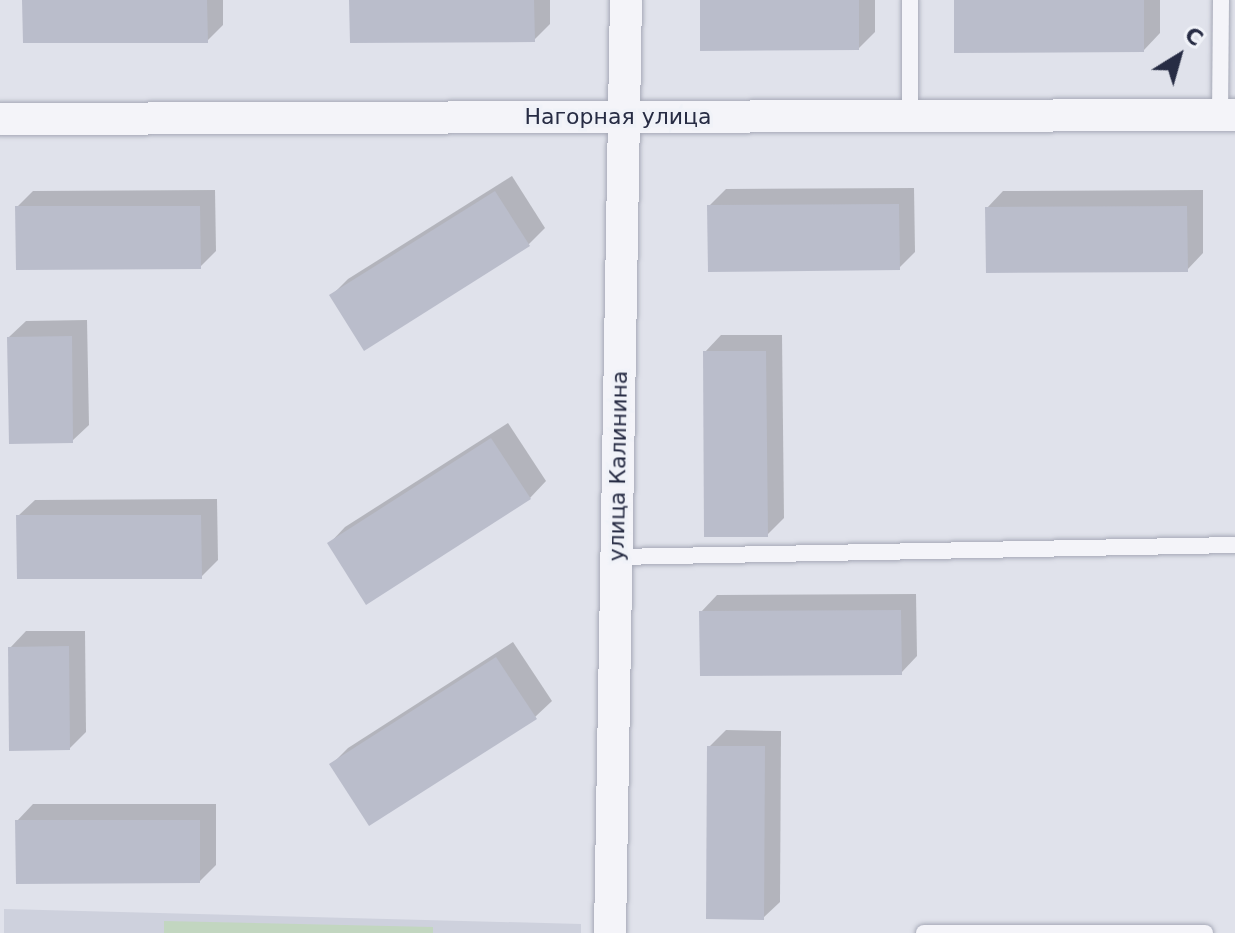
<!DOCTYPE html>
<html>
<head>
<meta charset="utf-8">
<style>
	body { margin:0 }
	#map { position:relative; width:1235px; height:933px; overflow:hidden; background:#e0e2eb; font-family:"DejaVu Sans",sans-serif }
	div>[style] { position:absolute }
	.built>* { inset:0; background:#ced1dd }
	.green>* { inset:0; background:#c2d6c0 }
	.shadow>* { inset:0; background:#0003 }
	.building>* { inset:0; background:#babdcb }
	.roads { filter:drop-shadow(0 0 2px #a5a8b6) drop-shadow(0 0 2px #a5a8b6) }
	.service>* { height:16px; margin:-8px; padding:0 8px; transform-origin:8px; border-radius:8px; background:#f4f4f9 }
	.minor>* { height:32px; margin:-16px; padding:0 16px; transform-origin:16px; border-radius:16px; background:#f4f4f9 }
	span { translate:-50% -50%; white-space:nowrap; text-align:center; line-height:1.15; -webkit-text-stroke:7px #f0f2f8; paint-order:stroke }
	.street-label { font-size:22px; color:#272c44 }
	.north { position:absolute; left:1139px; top:16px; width:80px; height:80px; -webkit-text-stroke:6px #f0f2f8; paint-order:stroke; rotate:37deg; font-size:22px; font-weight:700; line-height:32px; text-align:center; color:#272c44 }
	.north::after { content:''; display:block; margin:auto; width:28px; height:36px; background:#272c44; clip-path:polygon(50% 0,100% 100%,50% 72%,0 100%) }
</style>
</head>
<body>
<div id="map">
	<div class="built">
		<div style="clip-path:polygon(4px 909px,581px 924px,581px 933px,4px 933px)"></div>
	</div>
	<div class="green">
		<div style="clip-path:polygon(164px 921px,433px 927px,433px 933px,164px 933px)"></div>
	</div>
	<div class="shadow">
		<div style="clip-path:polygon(24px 0,223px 0,223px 25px,207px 41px)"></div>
		<div style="clip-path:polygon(351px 0,550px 0,550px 24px,534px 40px)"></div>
		<div style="clip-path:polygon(702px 0,875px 0,875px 32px,859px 48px)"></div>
		<div style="clip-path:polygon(956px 0,1160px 0,1160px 33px,1144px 50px)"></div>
		<div style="clip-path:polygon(512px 176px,545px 228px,528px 245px,331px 296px,348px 279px)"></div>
		<div style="clip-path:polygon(914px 188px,915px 252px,899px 268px,709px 206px,726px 189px)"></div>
		<div style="clip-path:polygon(215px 190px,216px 251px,200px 267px,17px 207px,33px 191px)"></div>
		<div style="clip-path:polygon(1203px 190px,1203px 253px,1187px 270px,987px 208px,1003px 191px)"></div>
		<div style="clip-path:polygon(87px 320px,89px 425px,72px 441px,9px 337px,26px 321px)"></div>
		<div style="clip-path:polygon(721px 335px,782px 335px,784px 518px,767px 535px,705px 352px)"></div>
		<div style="clip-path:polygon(508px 423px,546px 481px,530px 498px,329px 544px,345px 527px)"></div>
		<div style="clip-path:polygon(217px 499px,218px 560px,201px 577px,18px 516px,35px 500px)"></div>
		<div style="clip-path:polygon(916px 594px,917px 656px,901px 673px,701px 612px,717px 595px)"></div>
		<div style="clip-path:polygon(26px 631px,85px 631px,86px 732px,70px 748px,10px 648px)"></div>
		<div style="clip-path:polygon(513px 642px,552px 701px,535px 717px,332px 764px,348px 748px)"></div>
		<div style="clip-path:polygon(726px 730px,781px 731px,780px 902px,763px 918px,709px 747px)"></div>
		<div style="clip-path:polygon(33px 804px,216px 804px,216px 865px,200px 881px,17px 821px)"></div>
	</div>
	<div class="building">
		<div style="clip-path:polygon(22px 0,207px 0,208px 43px,23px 43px)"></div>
		<div style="clip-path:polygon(349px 0,534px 0,535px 42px,350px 43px)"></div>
		<div style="clip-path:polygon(700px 0,859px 0,859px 50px,700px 51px)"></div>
		<div style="clip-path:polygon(954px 0,1144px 0,1144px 52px,954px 53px)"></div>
		<div style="clip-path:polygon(495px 191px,530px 246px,364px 351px,329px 295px)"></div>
		<div style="clip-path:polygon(899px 204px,900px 270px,708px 272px,707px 205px)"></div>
		<div style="clip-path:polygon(15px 206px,200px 206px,201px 269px,16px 270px)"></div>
		<div style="clip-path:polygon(1187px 206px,1188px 272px,986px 273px,985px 207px)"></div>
		<div style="clip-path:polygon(72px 336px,73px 443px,9px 444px,7px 337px)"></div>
		<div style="clip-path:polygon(703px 351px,766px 351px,768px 537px,704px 537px)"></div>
		<div style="clip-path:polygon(491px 438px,531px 499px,366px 605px,327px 543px)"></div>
		<div style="clip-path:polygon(16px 515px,201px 515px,202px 579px,17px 579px)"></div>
		<div style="clip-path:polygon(901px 610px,902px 675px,700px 676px,699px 611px)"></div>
		<div style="clip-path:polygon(69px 646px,70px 750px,9px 751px,8px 647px)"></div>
		<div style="clip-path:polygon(496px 657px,537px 719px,369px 826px,329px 764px)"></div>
		<div style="clip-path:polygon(707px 746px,765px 746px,764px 920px,706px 919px)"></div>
		<div style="clip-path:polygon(15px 820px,200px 820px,200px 883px,16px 884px)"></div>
	</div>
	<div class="roads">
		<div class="service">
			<div style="left:1220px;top:115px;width:115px;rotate:-89.5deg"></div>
			<div style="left:910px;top:116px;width:116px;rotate:-90deg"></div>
			<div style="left:616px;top:557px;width:619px;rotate:-1.11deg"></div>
			<div style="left:924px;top:933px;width:281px"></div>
		</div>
		<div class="minor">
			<div style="left:0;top:119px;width:1235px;rotate:-0.19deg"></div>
			<div style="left:610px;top:933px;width:933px;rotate:-89.02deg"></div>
		</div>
	</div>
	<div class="street-label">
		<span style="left:618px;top:117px">Нагорная улица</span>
		<span style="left:618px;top:466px;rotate:-89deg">улица Калинина</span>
	</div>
	<div class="north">С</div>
</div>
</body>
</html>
